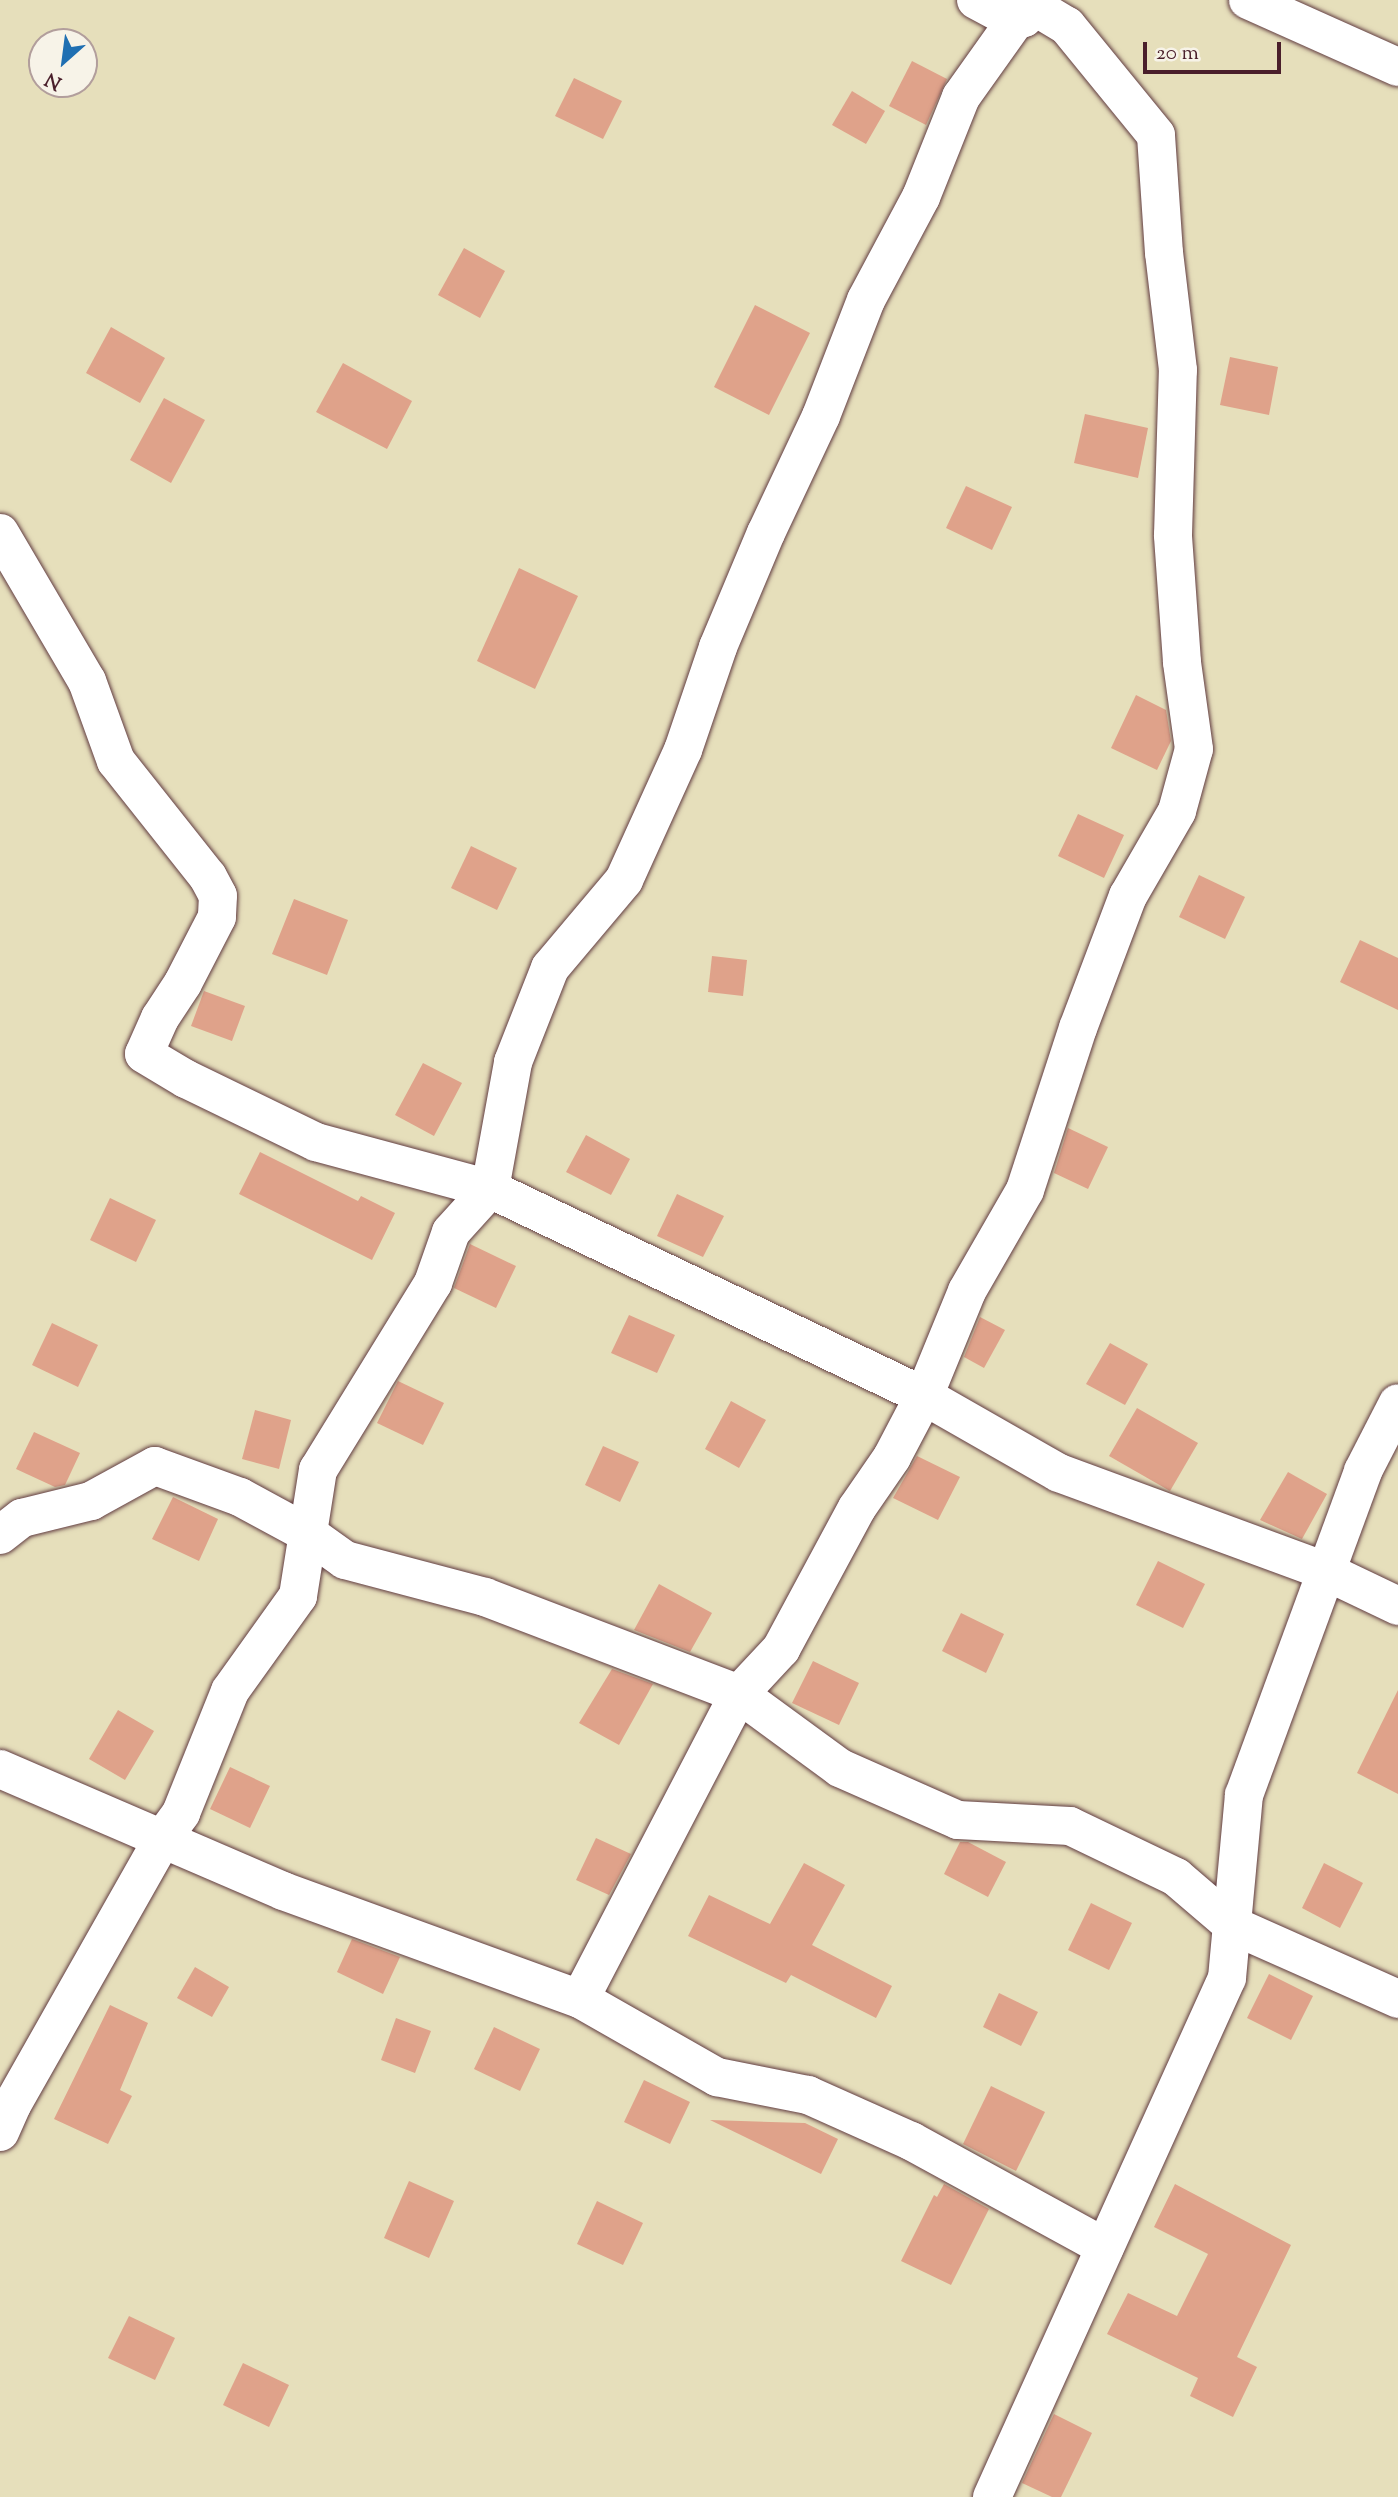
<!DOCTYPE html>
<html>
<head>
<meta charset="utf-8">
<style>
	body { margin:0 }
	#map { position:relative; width:1398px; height:2497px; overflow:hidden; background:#e6dfbb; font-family:"Sorts Mill Goudy",serif }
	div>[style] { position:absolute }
	.building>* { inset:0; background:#dfa28a }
	.roads { filter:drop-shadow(0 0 2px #613c41) drop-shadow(0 0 2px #613c41) }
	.minor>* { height:38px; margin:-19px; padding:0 19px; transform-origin:19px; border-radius:19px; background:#fff }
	span { translate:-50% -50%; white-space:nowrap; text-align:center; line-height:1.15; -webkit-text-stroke:7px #f7f3e8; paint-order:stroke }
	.north { position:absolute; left:28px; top:28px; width:70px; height:70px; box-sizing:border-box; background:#f7f3e8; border:2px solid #b29e9c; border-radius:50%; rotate:208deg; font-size:19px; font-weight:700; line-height:28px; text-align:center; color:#4a1f2b }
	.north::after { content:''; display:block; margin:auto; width:24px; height:32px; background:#1f6fb2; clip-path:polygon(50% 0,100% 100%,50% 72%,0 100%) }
	.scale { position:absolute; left:1143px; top:42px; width:138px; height:32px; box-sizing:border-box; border:4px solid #4a1f2b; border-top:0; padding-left:9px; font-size:21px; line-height:24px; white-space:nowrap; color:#4a1f2b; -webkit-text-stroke:5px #f7f3e8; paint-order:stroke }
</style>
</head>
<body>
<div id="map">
	<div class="building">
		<div style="clip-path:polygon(912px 61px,947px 79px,926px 125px,889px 106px)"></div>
		<div style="clip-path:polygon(574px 78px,622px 101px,603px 139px,555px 116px)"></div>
		<div style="clip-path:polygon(852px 91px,885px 111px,866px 144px,832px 125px)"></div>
		<div style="clip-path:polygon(464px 248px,505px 271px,480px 318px,438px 295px)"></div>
		<div style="clip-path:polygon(755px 305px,810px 333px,769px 415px,714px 387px)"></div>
		<div style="clip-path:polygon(111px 327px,165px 358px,140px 403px,86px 373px)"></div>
		<div style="clip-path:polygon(1230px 357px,1278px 367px,1269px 415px,1220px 405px)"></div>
		<div style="clip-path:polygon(343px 363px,412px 401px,387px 449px,316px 412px)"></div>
		<div style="clip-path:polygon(164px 398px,205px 420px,171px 483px,130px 460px)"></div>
		<div style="clip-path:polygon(1085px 414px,1148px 428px,1138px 478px,1074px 463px)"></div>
		<div style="clip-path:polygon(966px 486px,1012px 507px,992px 550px,946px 528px)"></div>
		<div style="clip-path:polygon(519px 568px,578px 596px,535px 689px,477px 661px)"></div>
		<div style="clip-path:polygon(1136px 695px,1166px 710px,1171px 741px,1157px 770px,1111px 748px)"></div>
		<div style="clip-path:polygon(1078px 814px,1124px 835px,1104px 878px,1058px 856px)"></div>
		<div style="clip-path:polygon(471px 846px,517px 868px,497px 910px,451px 888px)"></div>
		<div style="clip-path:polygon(1199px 875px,1245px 897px,1225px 939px,1179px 917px)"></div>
		<div style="clip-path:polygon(294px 899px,348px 920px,327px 975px,272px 954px)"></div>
		<div style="clip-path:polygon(1360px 940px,1398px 958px,1398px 1010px,1340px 982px)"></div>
		<div style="clip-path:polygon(712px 956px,747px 960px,743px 996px,708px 992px)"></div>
		<div style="clip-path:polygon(204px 991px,245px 1006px,232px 1041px,191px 1026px)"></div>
		<div style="clip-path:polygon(423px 1063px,462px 1083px,434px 1136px,395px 1115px)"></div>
		<div style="clip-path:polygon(1068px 1128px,1108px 1147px,1088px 1189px,1054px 1173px)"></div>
		<div style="clip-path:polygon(586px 1135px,630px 1159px,611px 1195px,566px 1172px)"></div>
		<div style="clip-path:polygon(260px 1152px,358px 1201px,361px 1196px,395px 1213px,372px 1260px,239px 1194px)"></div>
		<div style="clip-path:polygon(677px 1194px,724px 1216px,703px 1257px,657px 1236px)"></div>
		<div style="clip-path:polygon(110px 1198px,156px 1220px,136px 1262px,90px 1240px)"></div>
		<div style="clip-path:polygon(470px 1244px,516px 1266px,496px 1308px,454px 1288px)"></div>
		<div style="clip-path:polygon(629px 1315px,675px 1335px,657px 1373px,611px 1353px)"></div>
		<div style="clip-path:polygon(980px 1317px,1005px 1330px,984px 1368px,964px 1357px)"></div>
		<div style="clip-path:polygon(52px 1323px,98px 1345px,78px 1387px,32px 1365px)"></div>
		<div style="clip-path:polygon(1110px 1343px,1148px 1364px,1125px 1405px,1086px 1384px)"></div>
		<div style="clip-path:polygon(398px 1381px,444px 1403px,423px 1445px,377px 1423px)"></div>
		<div style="clip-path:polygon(731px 1401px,766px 1420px,739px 1468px,705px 1449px)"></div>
		<div style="clip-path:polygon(1137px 1408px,1198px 1443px,1170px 1491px,1109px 1456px)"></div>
		<div style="clip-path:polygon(255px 1410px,291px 1420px,279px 1469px,242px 1459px)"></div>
		<div style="clip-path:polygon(34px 1432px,80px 1453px,65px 1485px,55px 1487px,16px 1469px)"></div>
		<div style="clip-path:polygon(603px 1446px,639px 1462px,620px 1502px,585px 1485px)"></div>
		<div style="clip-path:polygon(917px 1456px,960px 1477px,938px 1520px,893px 1498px)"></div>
		<div style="clip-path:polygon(1288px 1472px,1327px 1494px,1302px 1539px,1260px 1520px)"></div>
		<div style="clip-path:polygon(173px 1497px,218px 1519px,199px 1561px,152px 1539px)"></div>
		<div style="clip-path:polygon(1158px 1561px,1205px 1584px,1183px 1628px,1136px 1605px)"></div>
		<div style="clip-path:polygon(659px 1584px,712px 1613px,690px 1652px,634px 1630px)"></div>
		<div style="clip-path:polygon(961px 1613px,1004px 1634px,986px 1673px,942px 1651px)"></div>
		<div style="clip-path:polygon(813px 1661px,859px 1683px,839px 1725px,792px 1703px)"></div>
		<div style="clip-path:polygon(612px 1669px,653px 1684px,619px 1745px,579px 1723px)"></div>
		<div style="clip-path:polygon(1398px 1690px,1398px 1794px,1357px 1773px)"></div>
		<div style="clip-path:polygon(118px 1710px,154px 1731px,125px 1780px,89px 1759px)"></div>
		<div style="clip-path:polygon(230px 1767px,270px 1786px,250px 1828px,210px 1809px)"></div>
		<div style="clip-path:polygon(596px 1838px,631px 1854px,609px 1895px,576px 1880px)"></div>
		<div style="clip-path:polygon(960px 1842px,968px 1842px,1006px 1862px,988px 1897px,944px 1874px)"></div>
		<div style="clip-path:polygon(804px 1863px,845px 1885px,812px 1945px,892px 1986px,876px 2018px,791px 1975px,786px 1983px,688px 1936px,709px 1895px,770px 1924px)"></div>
		<div style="clip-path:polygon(1324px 1863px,1363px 1883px,1340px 1928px,1302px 1908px)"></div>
		<div style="clip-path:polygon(1091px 1903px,1132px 1923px,1109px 1970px,1068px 1950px)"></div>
		<div style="clip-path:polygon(352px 1939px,400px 1957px,383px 1994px,337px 1972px)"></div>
		<div style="clip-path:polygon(195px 1967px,229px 1987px,212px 2017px,177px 1998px)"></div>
		<div style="clip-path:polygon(1269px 1974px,1313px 1996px,1291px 2040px,1247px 2018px)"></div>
		<div style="clip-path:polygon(999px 1993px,1038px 2012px,1021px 2046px,983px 2027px)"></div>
		<div style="clip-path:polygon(110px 2005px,148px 2023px,120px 2090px,132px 2096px,108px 2144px,54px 2119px)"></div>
		<div style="clip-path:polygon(396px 2018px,431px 2031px,415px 2073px,381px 2060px)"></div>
		<div style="clip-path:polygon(494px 2027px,540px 2049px,520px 2091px,474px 2069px)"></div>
		<div style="clip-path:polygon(644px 2080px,690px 2102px,670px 2144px,624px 2122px)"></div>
		<div style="clip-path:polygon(991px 2086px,1045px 2112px,1016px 2171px,963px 2144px)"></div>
		<div style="clip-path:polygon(710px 2120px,805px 2123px,838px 2139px,821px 2174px)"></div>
		<div style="clip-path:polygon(409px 2181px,454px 2201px,429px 2258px,384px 2238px)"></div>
		<div style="clip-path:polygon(944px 2184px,989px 2209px,951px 2285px,901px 2261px,934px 2195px,937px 2197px)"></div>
		<div style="clip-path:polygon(1175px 2184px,1291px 2245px,1237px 2357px,1257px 2367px,1233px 2417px,1190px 2396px,1198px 2378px,1107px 2334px,1128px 2293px,1177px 2316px,1208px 2254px,1154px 2227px)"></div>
		<div style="clip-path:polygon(597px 2201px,643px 2223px,623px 2265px,577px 2244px)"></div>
		<div style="clip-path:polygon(129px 2316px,175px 2338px,155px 2380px,108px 2358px)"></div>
		<div style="clip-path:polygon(243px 2363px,289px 2385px,269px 2427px,223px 2405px)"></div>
		<div style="clip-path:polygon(1054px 2414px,1092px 2433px,1061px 2497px,1052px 2497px,1022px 2483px)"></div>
	</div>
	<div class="roads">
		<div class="minor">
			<div style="left:976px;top:0;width:44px;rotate:28.3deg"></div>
			<div style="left:1015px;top:21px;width:9px;rotate:-18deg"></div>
			<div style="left:1024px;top:18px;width:16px;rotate:-45deg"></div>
			<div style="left:1248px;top:0;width:164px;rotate:24.1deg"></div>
			<div style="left:0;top:533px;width:172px;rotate:59.6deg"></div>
			<div style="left:87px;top:681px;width:85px;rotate:70.1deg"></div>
			<div style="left:116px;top:761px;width:148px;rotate:51.6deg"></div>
			<div style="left:208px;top:877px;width:21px;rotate:62deg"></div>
			<div style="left:218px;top:896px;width:21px;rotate:93deg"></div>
			<div style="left:217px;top:917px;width:74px;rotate:117.3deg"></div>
			<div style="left:183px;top:983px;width:42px;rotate:123.3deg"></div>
			<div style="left:160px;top:1018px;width:39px;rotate:114deg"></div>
			<div style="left:144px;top:1054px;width:49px;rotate:30.8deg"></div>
			<div style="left:186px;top:1079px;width:144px;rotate:25.9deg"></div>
			<div style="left:316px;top:1142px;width:180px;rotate:15.1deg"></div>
			<div style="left:490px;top:1189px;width:481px;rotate:25.5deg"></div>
			<div style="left:924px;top:1396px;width:155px;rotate:29.7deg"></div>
			<div style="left:1059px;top:1473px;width:283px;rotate:20.2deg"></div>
			<div style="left:1325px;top:1571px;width:81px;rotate:25.6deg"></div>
			<div style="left:0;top:1535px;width:28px;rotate:-38deg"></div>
			<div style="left:22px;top:1518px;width:71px;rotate:-13.8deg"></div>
			<div style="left:91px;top:1501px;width:73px;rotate:-28.7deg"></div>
			<div style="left:155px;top:1466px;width:90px;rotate:20deg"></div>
			<div style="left:240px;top:1497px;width:80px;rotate:28.5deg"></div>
			<div style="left:310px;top:1535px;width:43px;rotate:35.5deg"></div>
			<div style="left:345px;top:1560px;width:145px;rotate:14.8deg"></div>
			<div style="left:485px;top:1597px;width:272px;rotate:20.9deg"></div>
			<div style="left:739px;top:1694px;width:125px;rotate:36.2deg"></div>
			<div style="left:840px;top:1768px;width:129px;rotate:23.8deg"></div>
			<div style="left:958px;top:1820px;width:112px;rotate:3.1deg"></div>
			<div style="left:1070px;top:1826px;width:118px;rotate:25.7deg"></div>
			<div style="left:1176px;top:1877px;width:74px;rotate:40.6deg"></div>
			<div style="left:1232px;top:1925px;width:182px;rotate:24deg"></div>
			<div style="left:0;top:1769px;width:308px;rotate:23.3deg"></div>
			<div style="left:283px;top:1891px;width:316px;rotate:20deg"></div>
			<div style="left:580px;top:1999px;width:158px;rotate:29.7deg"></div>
			<div style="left:717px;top:2077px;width:93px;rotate:11.2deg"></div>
			<div style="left:808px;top:2095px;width:113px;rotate:24.1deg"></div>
			<div style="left:911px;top:2141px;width:221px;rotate:28.7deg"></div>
			<div style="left:580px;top:1999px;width:344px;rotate:-62.5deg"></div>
			<div style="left:739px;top:1694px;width:62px;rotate:-47deg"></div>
			<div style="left:781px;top:1649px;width:160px;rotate:-61.7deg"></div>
			<div style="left:857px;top:1508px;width:62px;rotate:-55.5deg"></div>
			<div style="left:892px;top:1457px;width:69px;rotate:-62.3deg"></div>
			<div style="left:924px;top:1396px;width:113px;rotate:-67.7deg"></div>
			<div style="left:967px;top:1291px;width:116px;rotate:-60.1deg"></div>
			<div style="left:1025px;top:1190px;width:170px;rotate:-71.9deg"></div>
			<div style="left:1078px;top:1028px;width:141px;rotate:-69.3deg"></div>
			<div style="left:1128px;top:896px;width:98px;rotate:-60deg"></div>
			<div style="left:1177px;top:811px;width:64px;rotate:-74.7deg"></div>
			<div style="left:1194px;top:749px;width:88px;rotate:-97.9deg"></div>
			<div style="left:1182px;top:662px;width:127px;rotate:-94.1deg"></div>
			<div style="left:1173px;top:535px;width:165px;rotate:-88.3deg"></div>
			<div style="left:1178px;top:370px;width:118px;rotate:-96.8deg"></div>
			<div style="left:1164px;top:253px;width:118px;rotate:-93.9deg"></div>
			<div style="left:1156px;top:135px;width:141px;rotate:-129.2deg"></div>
			<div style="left:1067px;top:26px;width:37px;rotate:-149deg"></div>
			<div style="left:0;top:2132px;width:30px;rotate:-66deg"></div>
			<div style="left:12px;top:2105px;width:307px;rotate:-60.5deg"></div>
			<div style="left:163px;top:1838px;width:31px;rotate:-54deg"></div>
			<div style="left:181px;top:1813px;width:131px;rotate:-68.1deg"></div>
			<div style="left:230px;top:1691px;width:117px;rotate:-54.4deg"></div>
			<div style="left:298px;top:1596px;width:128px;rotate:-81deg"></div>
			<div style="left:318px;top:1470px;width:220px;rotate:-58.4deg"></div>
			<div style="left:433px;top:1283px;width:54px;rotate:-70.6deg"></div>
			<div style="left:451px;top:1232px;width:58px;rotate:-47.8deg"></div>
			<div style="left:490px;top:1189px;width:129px;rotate:-79.7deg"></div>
			<div style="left:513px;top:1062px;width:101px;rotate:-68.5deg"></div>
			<div style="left:550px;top:968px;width:115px;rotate:-49.9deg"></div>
			<div style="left:624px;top:880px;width:143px;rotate:-65.6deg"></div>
			<div style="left:683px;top:750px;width:109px;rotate:-71.2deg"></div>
			<div style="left:718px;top:647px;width:124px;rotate:-67.2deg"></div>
			<div style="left:766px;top:533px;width:129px;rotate:-64.8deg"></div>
			<div style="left:821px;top:416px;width:124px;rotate:-68.8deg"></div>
			<div style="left:866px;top:300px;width:117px;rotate:-61.9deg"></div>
			<div style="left:921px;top:197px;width:108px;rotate:-68.2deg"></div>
			<div style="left:961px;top:97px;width:93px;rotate:-54.6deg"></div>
			<div style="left:992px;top:2497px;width:570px;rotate:-65.64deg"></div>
			<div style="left:1227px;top:1978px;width:184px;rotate:-84.7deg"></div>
			<div style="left:1244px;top:1795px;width:345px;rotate:-69.8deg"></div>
			<div style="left:1363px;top:1471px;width:76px;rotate:-62.8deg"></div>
		</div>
	</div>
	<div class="north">N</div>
	<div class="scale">20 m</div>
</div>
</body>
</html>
